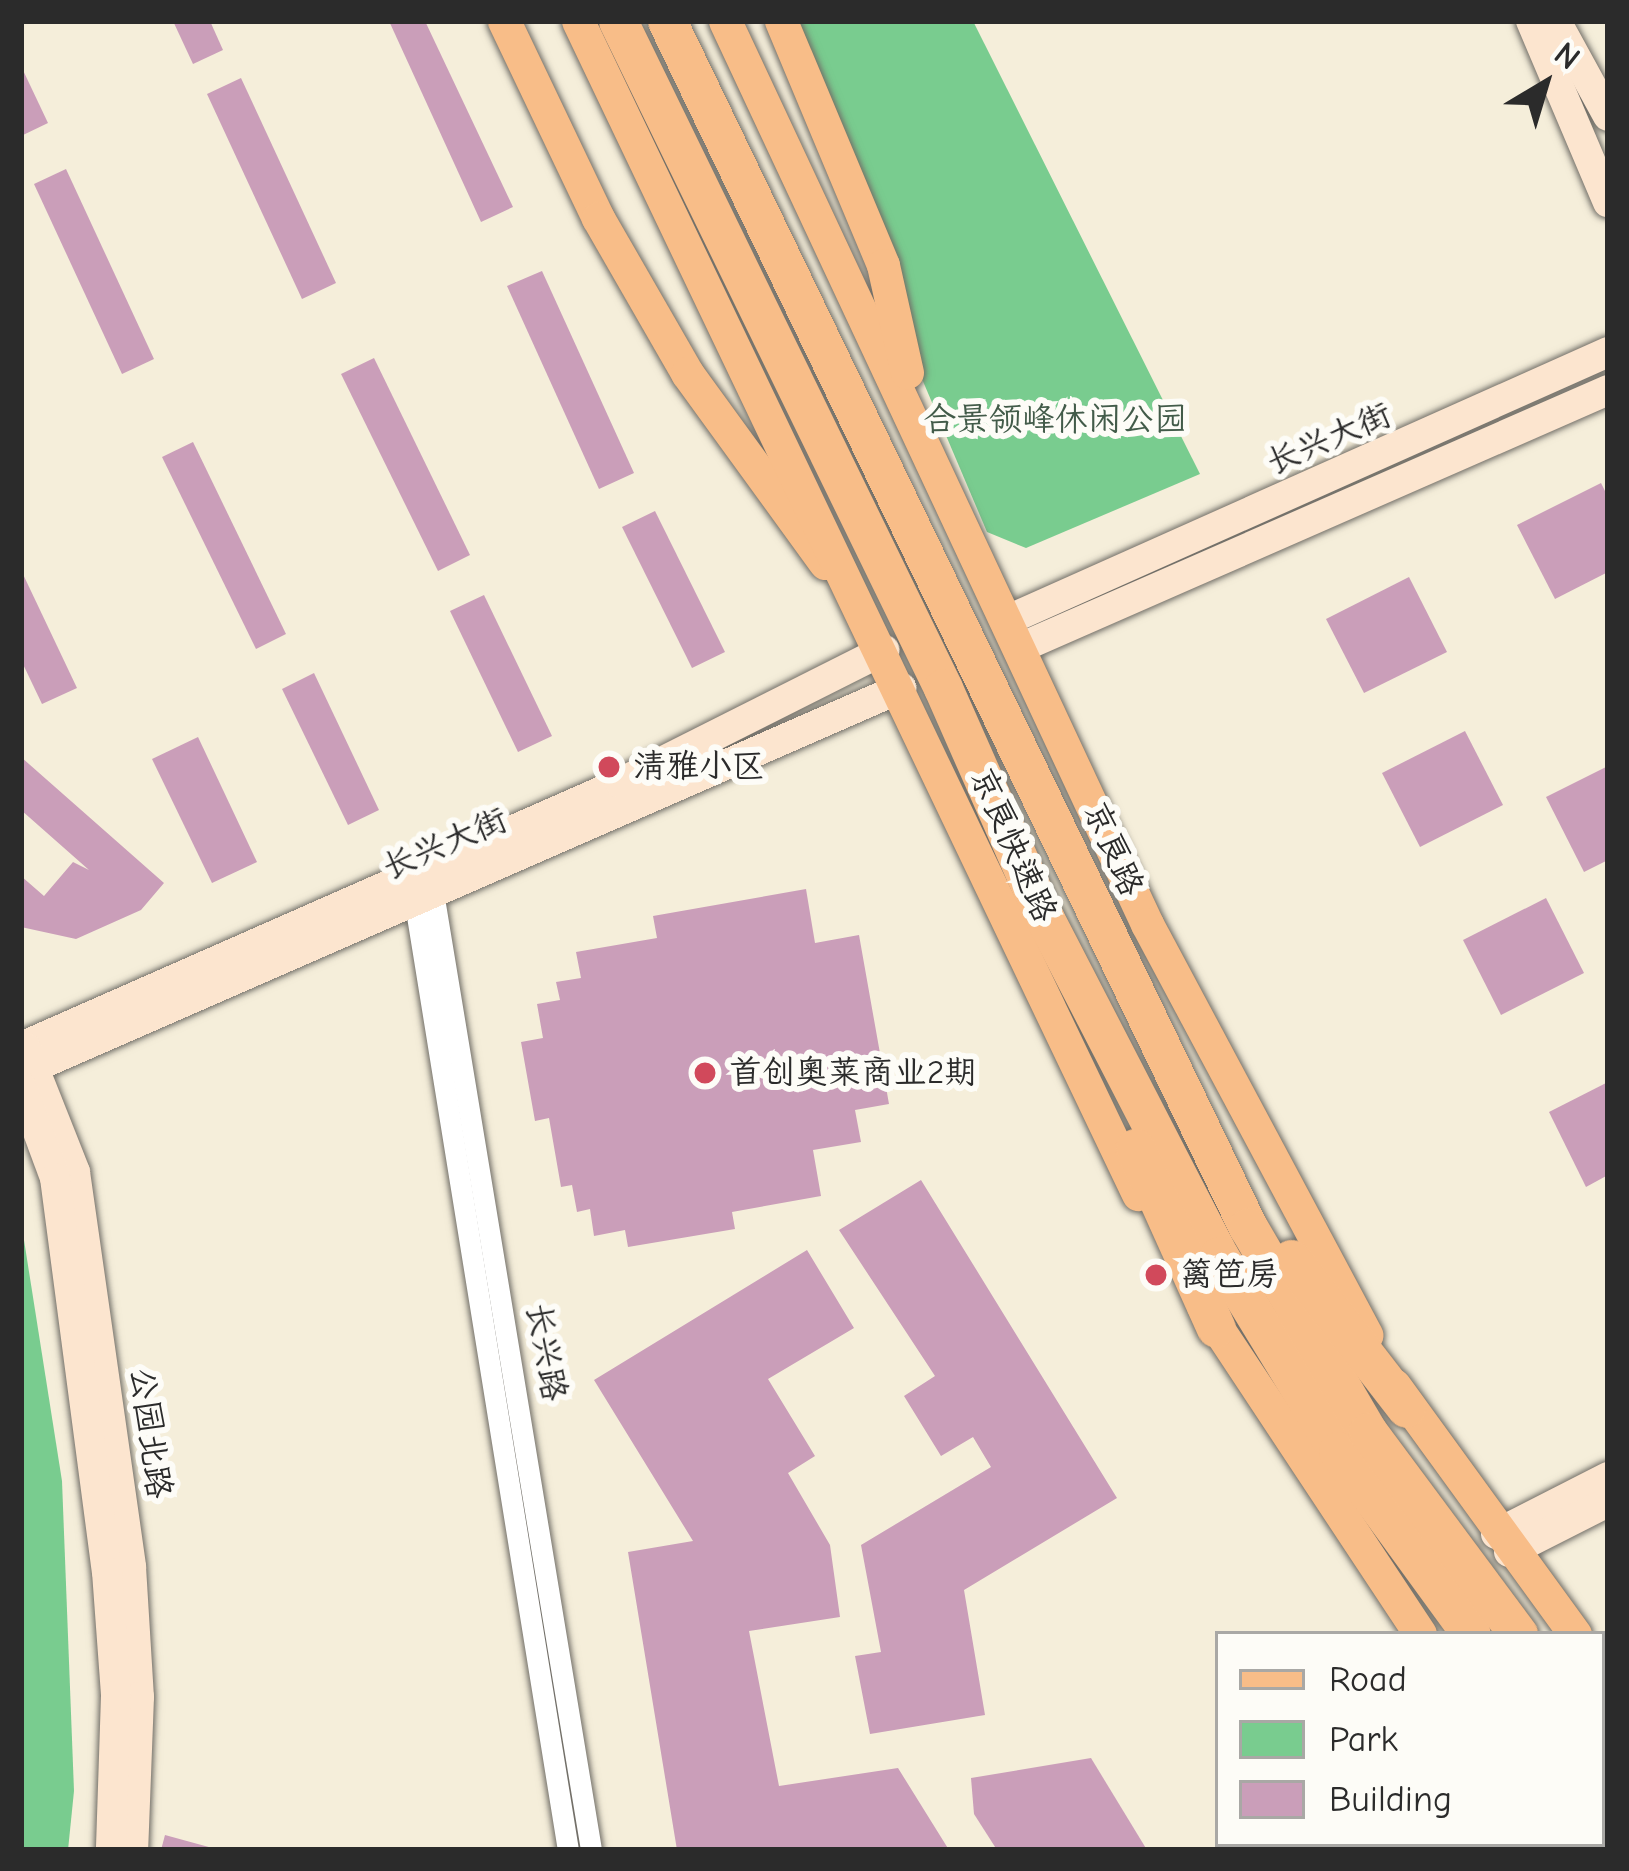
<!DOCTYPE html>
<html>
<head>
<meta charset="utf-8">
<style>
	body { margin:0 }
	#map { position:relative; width:1629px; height:1871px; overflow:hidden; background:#f5eeda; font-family:"Comic Neue","LXGW WenKai TC",sans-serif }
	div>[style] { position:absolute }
	.green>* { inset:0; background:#79cc8f }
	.building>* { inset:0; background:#ca9eb9 }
	.roads { filter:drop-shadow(0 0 3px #726f68) drop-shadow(0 0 3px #726f68) }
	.street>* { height:21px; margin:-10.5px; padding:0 10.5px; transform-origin:10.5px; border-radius:10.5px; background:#fff }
	.secondary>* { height:30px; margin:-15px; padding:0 15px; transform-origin:15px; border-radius:15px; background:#fce5cf }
	.primary>* { height:33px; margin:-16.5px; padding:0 16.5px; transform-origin:16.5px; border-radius:16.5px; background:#f8bd88 }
	.highway>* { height:39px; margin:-19.5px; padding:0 19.5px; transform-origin:19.5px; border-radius:19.5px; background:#f8bd88 }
	.dots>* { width:33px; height:33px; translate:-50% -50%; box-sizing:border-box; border:6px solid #fdfcf7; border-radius:50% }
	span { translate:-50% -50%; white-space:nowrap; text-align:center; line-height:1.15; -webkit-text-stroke:12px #fdfcf7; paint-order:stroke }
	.park-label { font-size:33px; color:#425b49 }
	.street-label { font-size:33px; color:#2b2b2b }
	.poi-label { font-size:33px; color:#2b2b2b }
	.left { translate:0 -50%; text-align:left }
	.frame { position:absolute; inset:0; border:24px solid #2b2b2b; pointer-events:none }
	.legend { position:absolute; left:1215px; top:1631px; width:390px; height:216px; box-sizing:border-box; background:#fdfcf7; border:3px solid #a9a8a5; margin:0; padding:15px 21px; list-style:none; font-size:36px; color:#2b2b2b }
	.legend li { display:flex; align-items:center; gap:24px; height:60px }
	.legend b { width:60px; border:3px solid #a9a8a5 }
	.north { position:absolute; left:1485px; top:24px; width:120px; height:120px; -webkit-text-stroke:9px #fdfcf7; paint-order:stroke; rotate:38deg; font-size:33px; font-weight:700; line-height:48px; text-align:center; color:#2b2b2b }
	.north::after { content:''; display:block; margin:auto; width:42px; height:54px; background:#2b2b2b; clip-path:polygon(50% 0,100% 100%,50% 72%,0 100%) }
</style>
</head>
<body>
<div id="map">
	<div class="green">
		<div style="clip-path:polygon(770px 21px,973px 21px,1200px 474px,1026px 548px,987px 532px)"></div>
		<div style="clip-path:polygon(21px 1221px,62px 1481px,74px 1791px,68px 1850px,21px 1850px)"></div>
	</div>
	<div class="building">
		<div style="clip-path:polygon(173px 21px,210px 21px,223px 50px,193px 64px)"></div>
		<div style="clip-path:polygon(389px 21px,425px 21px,513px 207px,481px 222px)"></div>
		<div style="clip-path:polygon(21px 66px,48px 123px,21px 136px)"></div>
		<div style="clip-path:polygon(241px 78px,336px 283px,302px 299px,207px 94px)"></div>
		<div style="clip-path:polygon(66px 169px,154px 359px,122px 374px,34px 184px)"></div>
		<div style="clip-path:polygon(542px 271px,634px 473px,599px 489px,507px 286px)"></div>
		<div style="clip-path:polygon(374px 358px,470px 555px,438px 571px,341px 374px)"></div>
		<div style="clip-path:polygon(193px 442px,286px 634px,256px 649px,162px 457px)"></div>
		<div style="clip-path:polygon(1601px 483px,1608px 497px,1608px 572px,1555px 599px,1517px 525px)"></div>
		<div style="clip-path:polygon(655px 511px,725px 652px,692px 668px,622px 527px)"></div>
		<div style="clip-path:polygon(21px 570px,77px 688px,42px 704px,21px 660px)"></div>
		<div style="clip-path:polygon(1409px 577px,1447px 652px,1364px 693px,1326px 619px)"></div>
		<div style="clip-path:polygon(484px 595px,552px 736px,518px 752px,450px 611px)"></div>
		<div style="clip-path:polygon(314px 673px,379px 810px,348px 825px,282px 689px)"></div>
		<div style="clip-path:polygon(1465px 731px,1503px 805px,1420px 847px,1382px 773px)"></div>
		<div style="clip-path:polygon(198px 737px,257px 862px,212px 883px,152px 759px)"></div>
		<div style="clip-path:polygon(21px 757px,164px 883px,141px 910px,76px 939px,21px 927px,21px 876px,44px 896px,73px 862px,89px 870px,21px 810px)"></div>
		<div style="clip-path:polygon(1608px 766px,1608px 860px,1584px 872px,1546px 797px)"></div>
		<div style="clip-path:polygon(806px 889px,815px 943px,859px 935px,889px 1104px,855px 1110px,861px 1142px,813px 1150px,821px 1196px,732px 1212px,735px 1229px,628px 1247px,625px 1230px,594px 1236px,590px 1209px,577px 1212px,572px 1185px,561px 1187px,549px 1118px,535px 1121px,521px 1042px,543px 1038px,537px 1004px,560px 1000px,556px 982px,581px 978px,576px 952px,657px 938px,653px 916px)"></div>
		<div style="clip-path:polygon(1546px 898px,1584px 973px,1501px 1015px,1463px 940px)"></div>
		<div style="clip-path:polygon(1608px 1082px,1608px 1175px,1586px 1187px,1549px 1112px)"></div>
		<div style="clip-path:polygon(921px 1180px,1117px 1498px,964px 1590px,985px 1715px,870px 1734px,855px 1656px,881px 1652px,861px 1545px,991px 1467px,973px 1437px,941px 1456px,904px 1396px,935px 1376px,839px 1230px)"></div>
		<div style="clip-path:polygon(807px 1250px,854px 1328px,768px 1379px,815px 1456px,788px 1473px,830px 1545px,840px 1617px,749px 1631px,779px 1786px,898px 1768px,949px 1850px,677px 1850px,628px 1552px,693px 1541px,594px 1380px)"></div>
		<div style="clip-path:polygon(1091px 1758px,1147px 1850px,997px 1850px,974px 1814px,971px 1778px)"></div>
		<div style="clip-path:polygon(165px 1835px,216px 1849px,215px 1850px,161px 1850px)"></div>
	</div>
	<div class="roads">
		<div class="street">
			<div style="left:431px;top:880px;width:983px;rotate:80.63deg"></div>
			<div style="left:413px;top:891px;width:971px;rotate:80.82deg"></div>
		</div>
		<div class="secondary">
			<div style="left:1531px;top:21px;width:197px;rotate:67deg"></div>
			<div style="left:1556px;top:21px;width:108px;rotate:61.3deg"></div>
			<div style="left:1010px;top:619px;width:655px;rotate:-24.06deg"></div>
			<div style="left:1022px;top:647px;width:640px;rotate:-23.68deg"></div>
			<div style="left:21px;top:1047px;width:655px;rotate:-23.78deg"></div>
			<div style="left:620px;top:783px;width:296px;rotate:-26.7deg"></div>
			<div style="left:26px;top:1048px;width:133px;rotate:68.4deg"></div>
			<div style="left:75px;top:1172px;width:399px;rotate:81.9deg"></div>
			<div style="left:131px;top:1567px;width:130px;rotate:86.5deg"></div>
			<div style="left:139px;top:1697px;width:153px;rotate:92.2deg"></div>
			<div style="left:21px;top:1073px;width:961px;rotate:-23.63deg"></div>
			<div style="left:21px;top:1086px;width:98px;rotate:69.7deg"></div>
			<div style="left:55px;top:1178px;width:397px;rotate:82.5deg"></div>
			<div style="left:107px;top:1572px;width:124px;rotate:85.8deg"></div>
			<div style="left:116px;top:1696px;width:154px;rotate:91.9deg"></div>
			<div style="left:1496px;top:1534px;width:126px;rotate:-27deg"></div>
			<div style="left:1509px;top:1552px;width:111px;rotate:-26.8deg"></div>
		</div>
		<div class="primary">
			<div style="left:504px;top:21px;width:218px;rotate:64.5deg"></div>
			<div style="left:598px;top:218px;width:179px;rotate:60.1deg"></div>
			<div style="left:687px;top:373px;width:235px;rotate:54deg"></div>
			<div style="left:578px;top:21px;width:1300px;rotate:64.48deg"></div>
			<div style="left:725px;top:21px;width:997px;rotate:64.95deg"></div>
			<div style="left:1147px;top:924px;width:466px;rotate:61.9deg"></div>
			<div style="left:781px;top:21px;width:264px;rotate:67.3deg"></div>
			<div style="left:883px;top:265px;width:110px;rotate:77.4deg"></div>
			<div style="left:1203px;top:1306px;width:393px;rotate:56.5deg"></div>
			<div style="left:1394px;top:1385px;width:308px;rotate:54deg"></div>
			<div style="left:1602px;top:1667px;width:10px;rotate:53deg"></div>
			<div style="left:1602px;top:1843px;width:9px;rotate:49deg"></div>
		</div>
		<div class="highway">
			<div style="left:618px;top:21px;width:742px;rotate:64.02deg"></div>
			<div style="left:943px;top:688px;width:253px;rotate:66.2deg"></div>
			<div style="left:1045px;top:919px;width:379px;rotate:62.7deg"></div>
			<div style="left:1219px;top:1256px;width:228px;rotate:58.6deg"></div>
			<div style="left:1338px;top:1451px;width:226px;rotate:54deg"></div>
			<div style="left:667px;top:21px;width:1339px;rotate:64.28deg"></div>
			<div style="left:1248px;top:1227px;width:238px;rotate:59.7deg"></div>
			<div style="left:1368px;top:1432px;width:252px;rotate:53.4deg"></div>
			<div style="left:1135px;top:1148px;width:197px;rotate:65.8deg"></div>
			<div style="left:1291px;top:1259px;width:188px;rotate:52.3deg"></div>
			<div style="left:1602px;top:1736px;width:9px;rotate:49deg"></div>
			<div style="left:1602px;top:1800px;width:9px;rotate:49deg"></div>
		</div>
	</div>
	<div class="dots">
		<div style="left:609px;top:767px;background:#d1495b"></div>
		<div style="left:705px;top:1073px;background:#d1495b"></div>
		<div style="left:1156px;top:1275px;background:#d1495b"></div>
	</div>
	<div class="park-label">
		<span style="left:1055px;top:420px">合景领峰休闲公园</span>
	</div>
	<div class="street-label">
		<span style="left:1329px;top:439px;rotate:-23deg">长兴大街</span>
		<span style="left:445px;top:844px;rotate:-23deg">长兴大街</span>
		<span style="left:1013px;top:845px;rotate:66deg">京良快速路</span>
		<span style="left:1113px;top:849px;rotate:66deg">京良路</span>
		<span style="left:546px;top:1352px;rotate:80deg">长兴路</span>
		<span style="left:150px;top:1433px;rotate:82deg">公园北路</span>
	</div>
	<div class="poi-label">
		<span class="left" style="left:633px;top:767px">清雅小区</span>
		<span class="left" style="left:729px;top:1073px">首创奥莱商业2期</span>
		<span class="left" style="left:1180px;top:1275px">篱笆房</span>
	</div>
	<div class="frame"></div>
	<ul class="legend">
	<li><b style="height:15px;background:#f8bd88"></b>Road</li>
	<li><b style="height:33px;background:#79cc8f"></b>Park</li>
	<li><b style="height:33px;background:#ca9eb9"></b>Building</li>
	</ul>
	<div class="north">N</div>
</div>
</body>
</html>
